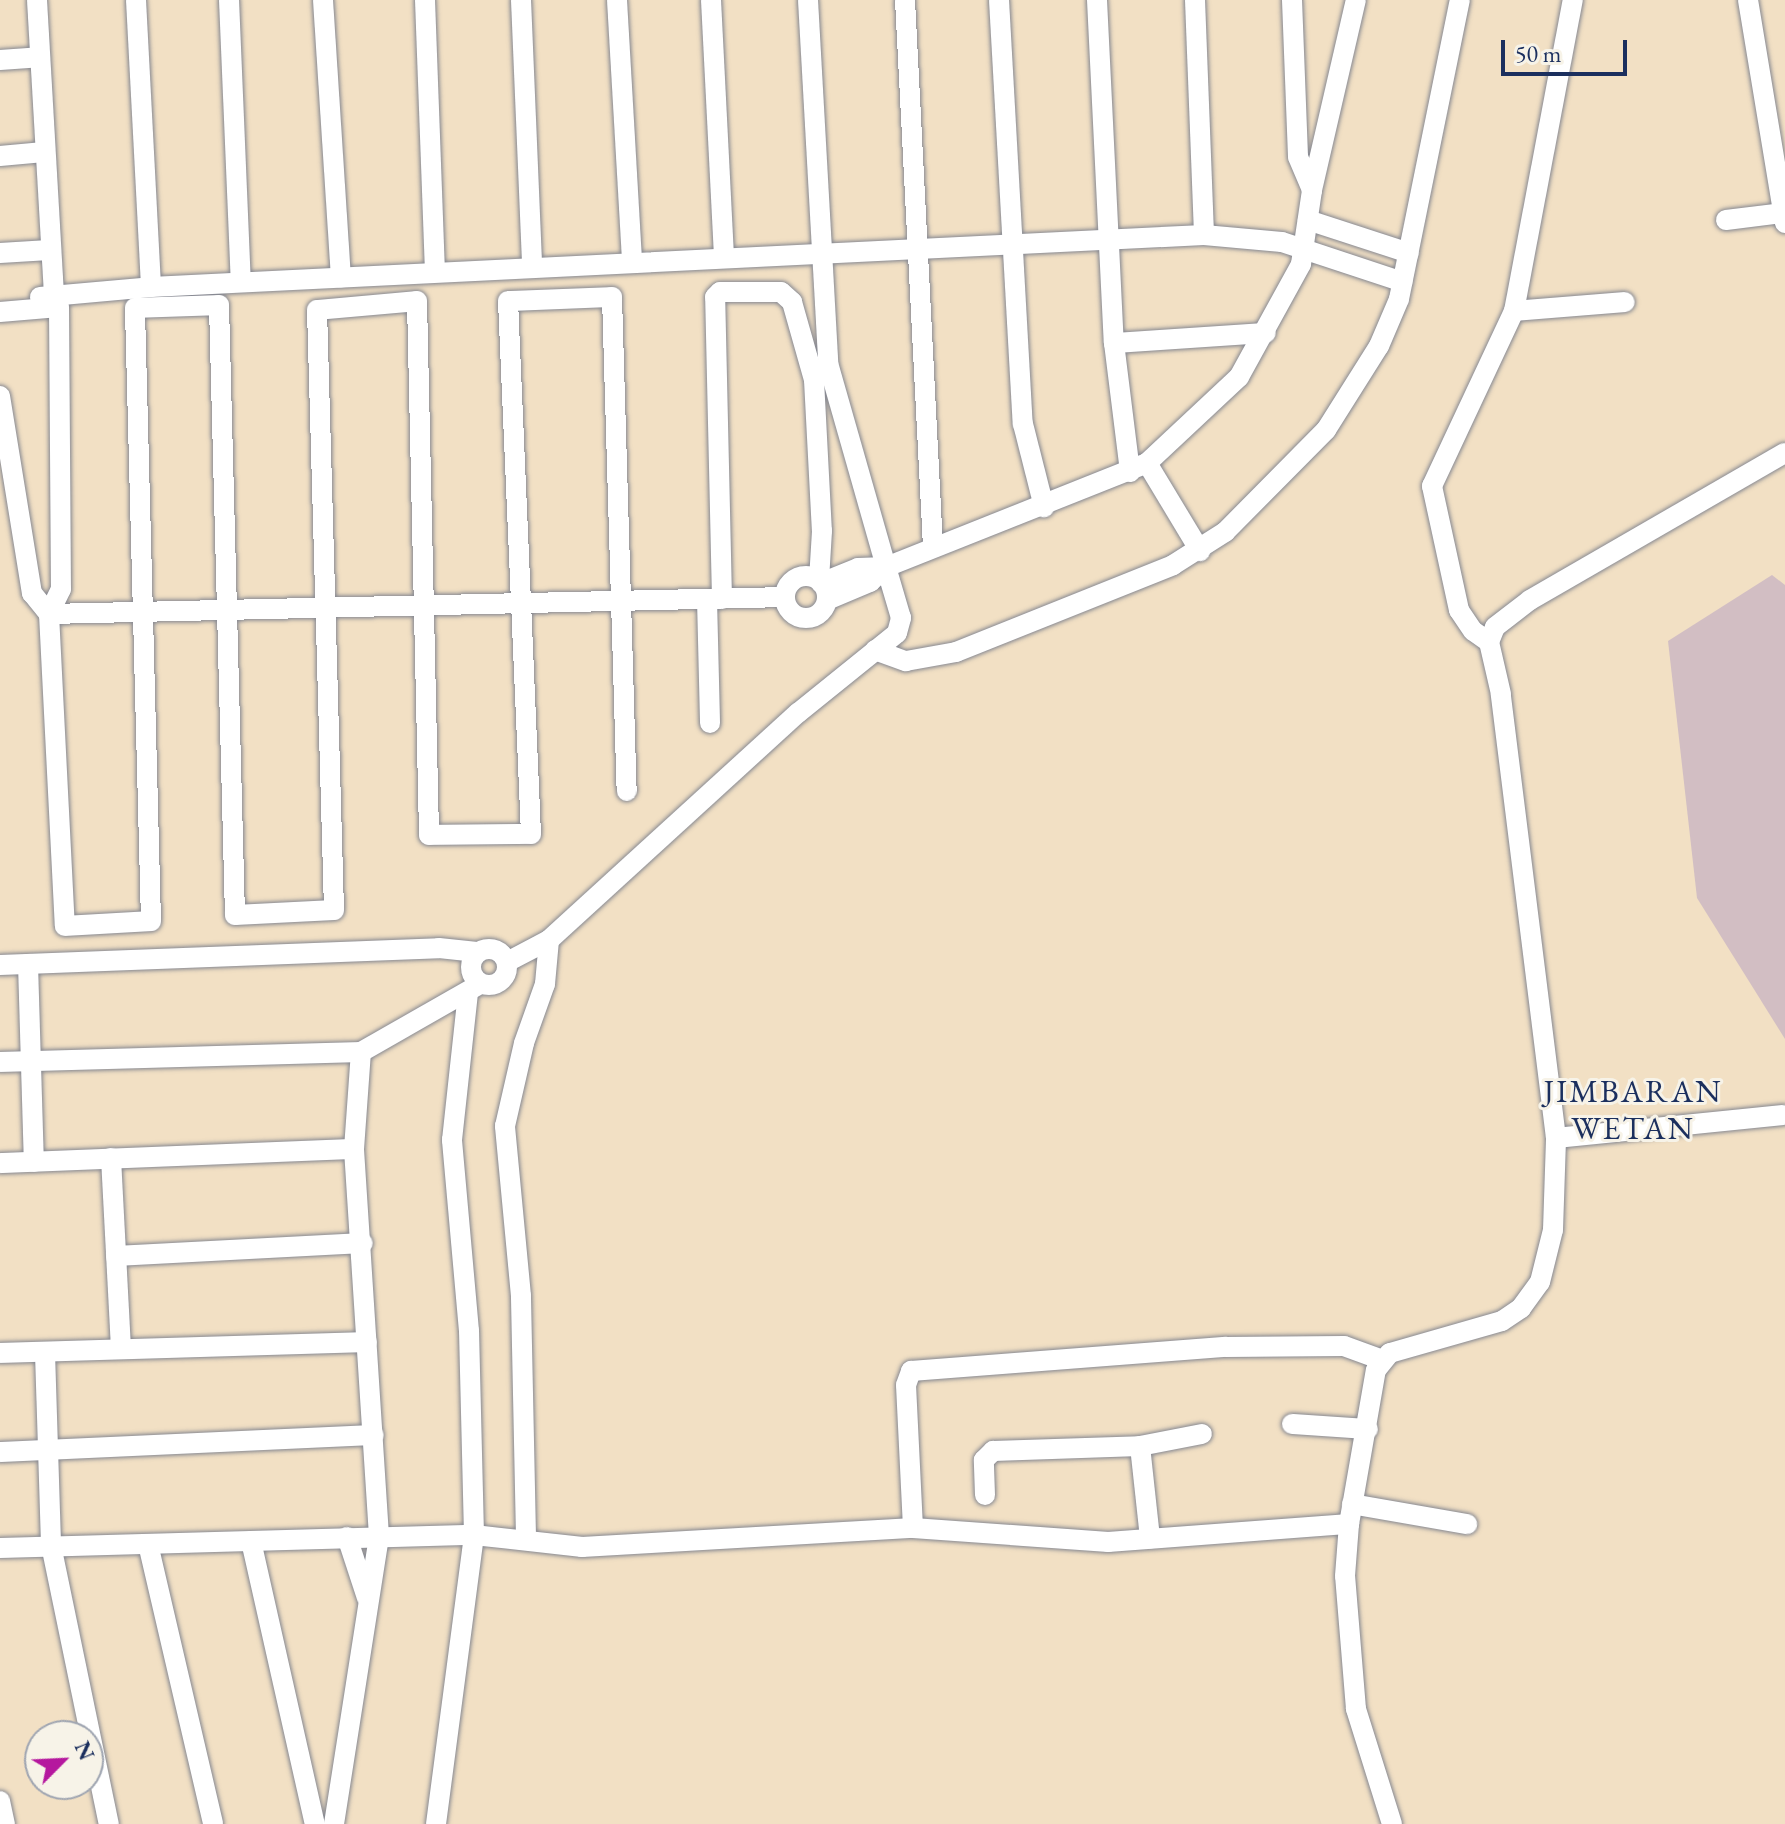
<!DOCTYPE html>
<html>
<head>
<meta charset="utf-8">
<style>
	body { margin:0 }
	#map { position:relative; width:1785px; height:1824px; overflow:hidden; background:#f2e0c4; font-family:"EB Garamond",serif }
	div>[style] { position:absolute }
	.industrial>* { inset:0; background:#d2bec3 }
	.roads { filter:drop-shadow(0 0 2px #868891) drop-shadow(0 0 2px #868891) }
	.minor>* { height:20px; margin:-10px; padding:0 10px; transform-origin:10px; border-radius:10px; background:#fff }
	.minor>.ring { margin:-10px; padding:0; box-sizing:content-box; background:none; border:20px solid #fff; border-radius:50% }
	span { translate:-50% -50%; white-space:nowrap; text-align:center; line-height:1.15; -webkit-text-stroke:6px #f7f3e8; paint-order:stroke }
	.quarter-label { font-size:32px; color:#1b2f5e; letter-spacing:2px }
	.north { position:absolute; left:24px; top:1720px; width:80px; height:80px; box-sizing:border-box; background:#f7f3e8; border:2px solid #9fa5b1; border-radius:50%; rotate:66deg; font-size:22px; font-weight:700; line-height:32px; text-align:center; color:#1b2f5e }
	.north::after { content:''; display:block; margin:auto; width:28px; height:36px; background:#b5179e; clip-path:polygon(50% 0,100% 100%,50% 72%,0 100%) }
	.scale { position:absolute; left:1501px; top:40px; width:126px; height:36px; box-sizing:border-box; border:4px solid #1b2f5e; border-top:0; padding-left:10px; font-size:24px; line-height:28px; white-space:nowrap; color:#1b2f5e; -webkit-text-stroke:6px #f7f3e8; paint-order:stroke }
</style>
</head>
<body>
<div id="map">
	<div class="industrial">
		<div style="clip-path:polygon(1772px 575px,1785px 585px,1785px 1039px,1697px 898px,1668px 641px)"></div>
	</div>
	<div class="roads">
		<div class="minor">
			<div style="left:37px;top:0;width:295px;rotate:86.7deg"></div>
			<div style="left:136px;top:0;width:287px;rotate:87deg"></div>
			<div style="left:229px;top:0;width:282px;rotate:87.6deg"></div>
			<div style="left:323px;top:0;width:278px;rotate:86.3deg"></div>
			<div style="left:425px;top:0;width:272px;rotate:87.9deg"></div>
			<div style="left:521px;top:0;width:268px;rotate:87.6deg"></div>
			<div style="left:617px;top:0;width:263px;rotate:86.7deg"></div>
			<div style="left:711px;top:0;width:258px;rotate:87.1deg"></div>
			<div style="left:808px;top:0;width:364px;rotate:86.8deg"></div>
			<div style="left:828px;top:363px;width:212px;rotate:74.1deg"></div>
			<div style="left:905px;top:0;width:548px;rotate:87.07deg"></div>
			<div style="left:999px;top:0;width:425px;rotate:86.8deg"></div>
			<div style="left:1023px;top:424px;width:86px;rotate:75.8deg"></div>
			<div style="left:1097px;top:0;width:343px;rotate:87.2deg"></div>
			<div style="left:1114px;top:343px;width:130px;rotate:82.9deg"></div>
			<div style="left:1195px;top:0;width:235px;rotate:87.8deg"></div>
			<div style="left:1292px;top:0;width:157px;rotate:87.8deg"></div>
			<div style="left:1298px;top:157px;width:36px;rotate:67deg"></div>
			<div style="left:1748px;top:0;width:226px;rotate:80.6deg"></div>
			<div style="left:0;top:60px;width:39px;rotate:-4deg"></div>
			<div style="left:0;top:156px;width:44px;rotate:-5.2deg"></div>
			<div style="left:1308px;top:220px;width:106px;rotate:18.1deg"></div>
			<div style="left:1726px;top:220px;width:56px;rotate:-7.1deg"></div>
			<div style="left:0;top:253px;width:49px;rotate:-3.5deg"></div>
			<div style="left:40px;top:297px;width:111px;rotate:-5.1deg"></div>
			<div style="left:151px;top:287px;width:1054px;rotate:-2.83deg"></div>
			<div style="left:1204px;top:235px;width:78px;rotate:5.1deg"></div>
			<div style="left:1282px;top:242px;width:127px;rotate:18.3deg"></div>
			<div style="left:1514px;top:311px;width:111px;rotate:-4.6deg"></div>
			<div style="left:0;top:312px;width:59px;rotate:-4.8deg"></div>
			<div style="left:59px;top:307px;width:282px;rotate:89.6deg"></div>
			<div style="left:61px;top:589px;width:28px;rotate:116deg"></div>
			<div style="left:49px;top:614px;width:312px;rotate:87.1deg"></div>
			<div style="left:65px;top:926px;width:86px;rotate:-3.3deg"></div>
			<div style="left:151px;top:921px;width:613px;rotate:-91.5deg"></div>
			<div style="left:135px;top:308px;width:84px;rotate:-2deg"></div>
			<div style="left:219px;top:305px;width:610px;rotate:88.5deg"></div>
			<div style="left:235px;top:915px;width:99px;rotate:-2.9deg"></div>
			<div style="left:334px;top:910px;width:600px;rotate:-91.62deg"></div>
			<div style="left:317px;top:310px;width:100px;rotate:-5.1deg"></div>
			<div style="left:417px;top:301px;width:534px;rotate:88.71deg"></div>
			<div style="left:429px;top:835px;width:102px;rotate:-0.6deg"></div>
			<div style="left:531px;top:834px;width:533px;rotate:-92.47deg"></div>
			<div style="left:508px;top:301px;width:104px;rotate:-2.2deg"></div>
			<div style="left:612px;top:297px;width:494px;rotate:88.3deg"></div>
			<div style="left:1114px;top:343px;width:152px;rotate:-3.8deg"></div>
			<div style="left:0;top:396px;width:200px;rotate:80.8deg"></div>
			<div style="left:32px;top:593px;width:27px;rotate:51deg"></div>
			<div style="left:49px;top:614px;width:736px;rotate:-1.32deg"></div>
			<div style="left:1147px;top:463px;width:103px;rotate:58.9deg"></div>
			<div class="ring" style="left:785px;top:576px;width:22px;height:22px"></div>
			<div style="left:821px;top:583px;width:40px;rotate:-22deg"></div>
			<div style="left:858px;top:568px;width:28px;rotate:-2deg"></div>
			<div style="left:707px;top:599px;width:124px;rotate:88.6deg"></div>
			<div style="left:722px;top:599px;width:302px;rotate:-91.3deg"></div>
			<div style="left:715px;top:297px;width:7px;rotate:-45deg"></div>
			<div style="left:720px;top:292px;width:61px"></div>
			<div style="left:781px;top:292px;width:15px;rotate:42deg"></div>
			<div style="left:792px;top:302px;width:81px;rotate:74.2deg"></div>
			<div style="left:814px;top:380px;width:151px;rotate:87deg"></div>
			<div style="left:822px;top:531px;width:49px;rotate:93.5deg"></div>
			<div style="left:827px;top:600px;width:47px;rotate:-22.7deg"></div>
			<div style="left:870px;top:582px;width:22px;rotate:-43deg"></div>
			<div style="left:1489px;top:642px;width:19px;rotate:-145deg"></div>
			<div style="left:1473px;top:631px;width:25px;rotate:-124deg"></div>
			<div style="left:1459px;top:610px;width:127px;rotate:-102.3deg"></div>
			<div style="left:1432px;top:486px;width:193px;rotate:-64.9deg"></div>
			<div style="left:1514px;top:311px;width:317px;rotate:-79.3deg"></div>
			<div style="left:875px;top:650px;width:33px;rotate:20deg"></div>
			<div style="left:906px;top:661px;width:51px;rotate:-10.2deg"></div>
			<div style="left:956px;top:652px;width:234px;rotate:-21.8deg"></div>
			<div style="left:1173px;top:565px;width:62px;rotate:-32.4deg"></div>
			<div style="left:1225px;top:532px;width:144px;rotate:-45.3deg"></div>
			<div style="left:1326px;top:430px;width:99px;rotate:-57.8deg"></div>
			<div style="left:1379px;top:346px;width:51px;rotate:-66.9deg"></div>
			<div style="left:1399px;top:299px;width:305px;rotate:-78.5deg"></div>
			<div class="ring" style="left:471px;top:949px;width:16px;height:16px"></div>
			<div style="left:507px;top:962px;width:47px;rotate:-27.6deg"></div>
			<div style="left:549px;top:940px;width:337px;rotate:-42.4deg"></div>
			<div style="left:798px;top:713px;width:127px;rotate:-38.9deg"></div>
			<div style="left:897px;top:633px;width:16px;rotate:-75deg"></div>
			<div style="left:901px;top:618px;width:53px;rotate:-106.4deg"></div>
			<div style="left:886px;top:567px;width:281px;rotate:-21.7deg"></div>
			<div style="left:1147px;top:463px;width:126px;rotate:-43.1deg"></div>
			<div style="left:1239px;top:377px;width:129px;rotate:-61.2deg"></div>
			<div style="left:1301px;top:264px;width:75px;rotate:-81.5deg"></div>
			<div style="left:1312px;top:190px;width:195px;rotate:-77deg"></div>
			<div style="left:28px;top:964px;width:198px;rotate:88.3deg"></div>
			<div style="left:0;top:965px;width:439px;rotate:-2.2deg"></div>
			<div style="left:439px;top:948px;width:38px;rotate:6deg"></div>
			<div style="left:0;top:1062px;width:361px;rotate:-1.6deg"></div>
			<div style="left:361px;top:1052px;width:137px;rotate:-29.7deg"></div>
			<div style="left:1556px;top:1138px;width:228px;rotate:-5.8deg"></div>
			<div style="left:111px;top:1158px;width:190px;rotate:87deg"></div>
			<div style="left:0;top:1163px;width:354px;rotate:-2.3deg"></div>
			<div style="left:116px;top:1256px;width:247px;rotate:-3deg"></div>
			<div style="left:0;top:1353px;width:367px;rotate:-1.7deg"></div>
			<div style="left:45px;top:1353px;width:192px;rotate:88.2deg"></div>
			<div style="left:51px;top:1545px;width:285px;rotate:78.3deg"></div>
			<div style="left:1292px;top:1424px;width:76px;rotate:3.8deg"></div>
			<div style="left:1140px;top:1446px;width:93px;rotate:83.8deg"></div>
			<div style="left:0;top:1452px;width:374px;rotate:-2.6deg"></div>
			<div style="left:985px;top:1495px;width:35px;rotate:-92deg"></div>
			<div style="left:984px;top:1460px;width:13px;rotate:-45deg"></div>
			<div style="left:993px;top:1451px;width:147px;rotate:-1.9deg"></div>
			<div style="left:1140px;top:1446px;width:63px;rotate:-11deg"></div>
			<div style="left:1352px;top:1504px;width:117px;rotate:9.9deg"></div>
			<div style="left:913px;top:1528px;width:143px;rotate:-92.8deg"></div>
			<div style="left:906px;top:1385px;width:15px;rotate:-70deg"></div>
			<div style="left:911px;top:1371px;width:316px;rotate:-4.4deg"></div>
			<div style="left:1226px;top:1347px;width:118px;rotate:-0.5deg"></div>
			<div style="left:1344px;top:1346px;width:38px;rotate:20deg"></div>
			<div style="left:347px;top:1537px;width:64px;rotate:71.8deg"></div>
			<div style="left:526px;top:1537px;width:241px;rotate:-91.2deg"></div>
			<div style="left:521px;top:1296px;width:171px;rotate:-95.4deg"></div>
			<div style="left:505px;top:1126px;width:85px;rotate:-77.1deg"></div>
			<div style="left:524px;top:1043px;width:63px;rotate:-70.4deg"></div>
			<div style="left:545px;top:984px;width:44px;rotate:-84.8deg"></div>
			<div style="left:251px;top:1541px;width:290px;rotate:77.3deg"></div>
			<div style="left:148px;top:1544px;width:287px;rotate:76.9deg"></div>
			<div style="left:0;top:1548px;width:474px;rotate:-1.6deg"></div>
			<div style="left:474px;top:1535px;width:109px;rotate:6.3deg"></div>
			<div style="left:582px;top:1547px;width:332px;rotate:-3.3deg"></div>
			<div style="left:913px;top:1528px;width:196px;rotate:4.1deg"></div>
			<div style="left:1108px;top:1542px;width:242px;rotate:-4.3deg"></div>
			<div style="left:0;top:1801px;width:24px;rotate:78deg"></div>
			<div style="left:334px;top:1824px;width:291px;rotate:-81.1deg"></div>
			<div style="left:379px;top:1536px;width:388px;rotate:-93.7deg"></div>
			<div style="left:354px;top:1149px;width:97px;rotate:-85.9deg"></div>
			<div style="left:436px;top:1824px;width:291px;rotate:-82.5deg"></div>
			<div style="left:474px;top:1535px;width:204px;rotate:-91.4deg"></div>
			<div style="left:469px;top:1331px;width:192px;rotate:-95.1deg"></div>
			<div style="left:452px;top:1140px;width:148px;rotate:-83.8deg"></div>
			<div style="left:1392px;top:1824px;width:121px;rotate:-107.4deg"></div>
			<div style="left:1356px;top:1709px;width:133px;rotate:-94.7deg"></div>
			<div style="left:1345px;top:1576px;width:52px;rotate:-85.6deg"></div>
			<div style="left:1349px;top:1524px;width:156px;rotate:-80.1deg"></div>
			<div style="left:1376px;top:1370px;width:22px;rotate:-51deg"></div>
			<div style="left:1390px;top:1353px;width:116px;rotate:-15.9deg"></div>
			<div style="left:1502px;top:1321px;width:23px;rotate:-34deg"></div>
			<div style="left:1521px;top:1308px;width:32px;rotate:-54deg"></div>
			<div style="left:1540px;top:1282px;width:54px;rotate:-76deg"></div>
			<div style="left:1553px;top:1230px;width:92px;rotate:-88.1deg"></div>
			<div style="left:1556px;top:1138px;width:447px;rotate:-97.1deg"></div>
			<div style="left:1501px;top:694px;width:53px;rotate:-103deg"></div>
			<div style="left:1489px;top:642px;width:16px;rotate:-68deg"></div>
			<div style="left:1495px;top:627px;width:44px;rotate:-37.6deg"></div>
			<div style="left:1530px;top:600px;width:294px;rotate:-30deg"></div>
		</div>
	</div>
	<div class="quarter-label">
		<span style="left:1633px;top:1110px">JIMBARAN<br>WETAN</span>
	</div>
	<div class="north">N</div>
	<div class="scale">50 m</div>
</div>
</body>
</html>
